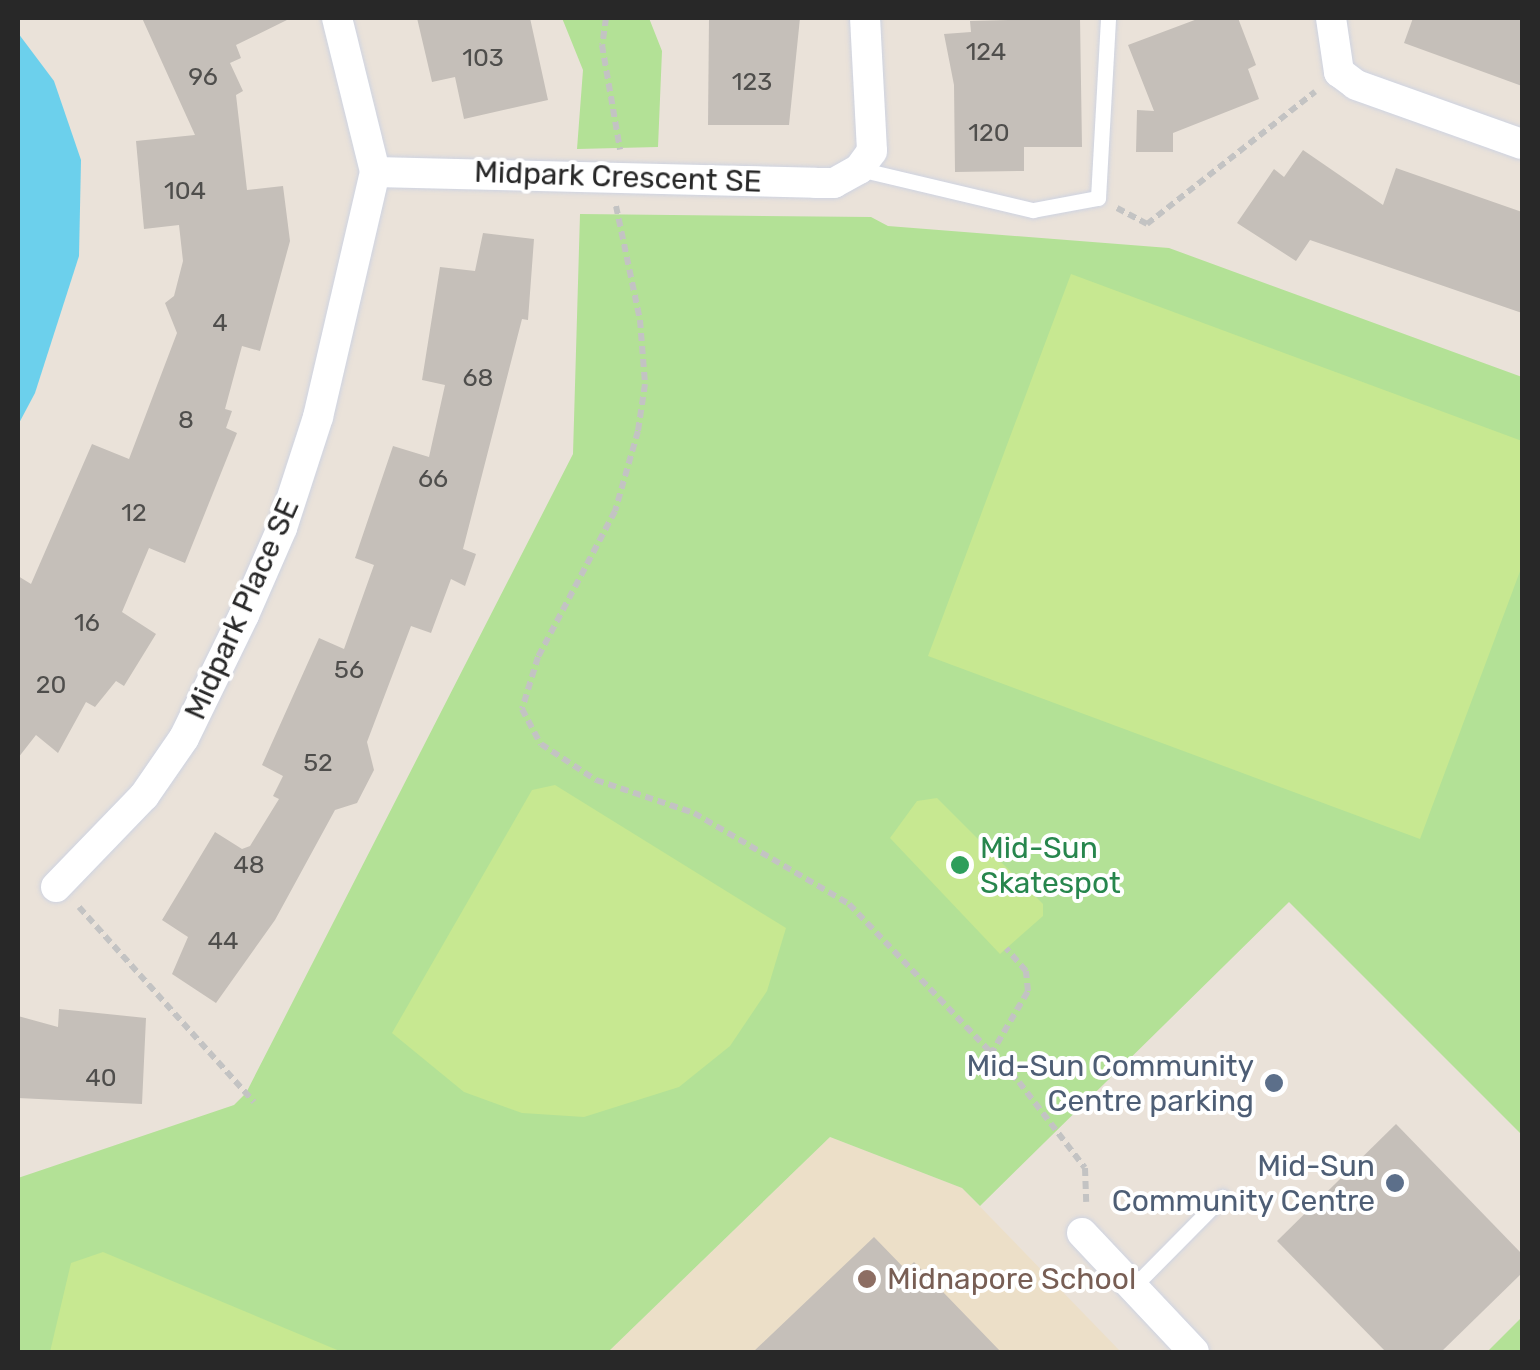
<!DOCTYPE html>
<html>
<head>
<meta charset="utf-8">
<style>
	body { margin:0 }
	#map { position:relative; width:1540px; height:1370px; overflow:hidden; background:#eae2d9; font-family:Rubik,sans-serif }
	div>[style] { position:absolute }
	.education>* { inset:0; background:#ecdfc8 }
	.green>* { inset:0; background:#b3e196 }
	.pitch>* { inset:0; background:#c7e891 }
	.water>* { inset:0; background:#6cd0ec }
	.building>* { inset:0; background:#c5bfb9 }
	.path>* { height:6px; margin-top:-3px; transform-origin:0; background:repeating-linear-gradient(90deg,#c3c3c3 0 8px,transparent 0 13px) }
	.roads { filter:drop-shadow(0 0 2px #ced3e1) drop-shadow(0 0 2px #ced3e1) }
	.service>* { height:15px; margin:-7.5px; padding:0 7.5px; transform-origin:7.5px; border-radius:7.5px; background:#fff }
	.minor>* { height:30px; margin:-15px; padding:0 15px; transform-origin:15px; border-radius:15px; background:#fff }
	.dots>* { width:28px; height:28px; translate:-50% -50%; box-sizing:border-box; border:5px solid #fff; border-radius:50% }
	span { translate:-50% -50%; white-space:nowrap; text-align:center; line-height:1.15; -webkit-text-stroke:8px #fff; paint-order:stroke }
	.number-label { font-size:25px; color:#4f4e4c }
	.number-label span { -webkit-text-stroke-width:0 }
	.street-label { font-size:30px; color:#282828 }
	.leisure-label { font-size:30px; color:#27864d }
	.left { translate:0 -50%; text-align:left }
	.service-label { font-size:30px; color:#4e5e75 }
	.right { translate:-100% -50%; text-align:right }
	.education-label { font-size:30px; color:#785e54 }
	.frame { position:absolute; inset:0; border:20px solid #282828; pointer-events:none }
</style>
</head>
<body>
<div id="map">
	<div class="education">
		<div style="clip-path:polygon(830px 1137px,962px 1188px,1121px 1352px,608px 1352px)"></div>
	</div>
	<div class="green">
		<div style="clip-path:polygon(562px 18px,649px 18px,662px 51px,658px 147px,577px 149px,583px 70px)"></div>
		<div style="clip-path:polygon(580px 214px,871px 217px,888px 226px,1169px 248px,1522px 377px,1522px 1135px,1289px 902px,980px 1206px,962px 1188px,830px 1137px,608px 1352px,18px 1352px,18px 1178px,234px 1105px,246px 1093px,573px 454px)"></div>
		<div style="clip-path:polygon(1522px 1317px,1522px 1352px,1487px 1352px)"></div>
	</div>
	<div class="pitch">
		<div style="clip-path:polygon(1071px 274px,1522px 441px,1522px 566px,1420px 839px,928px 656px)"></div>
		<div style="clip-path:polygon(555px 785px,786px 928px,767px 991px,730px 1046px,679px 1087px,584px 1117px,522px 1113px,464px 1092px,392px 1033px,532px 790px)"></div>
		<div style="clip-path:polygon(937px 798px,1043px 904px,1043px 916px,1000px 954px,890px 838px,917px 801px)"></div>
		<div style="clip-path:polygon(103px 1252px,342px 1352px,50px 1352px,71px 1263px)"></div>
	</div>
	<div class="water">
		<div style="clip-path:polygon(18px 33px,54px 81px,81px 160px,79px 256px,35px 393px,18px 425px)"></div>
	</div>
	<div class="building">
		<div style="clip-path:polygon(142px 18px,291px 18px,236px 45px,241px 58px,230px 63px,243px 91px,236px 95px,247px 190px,283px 186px,290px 241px,260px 351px,242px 346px,225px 409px,232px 411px,226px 428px,237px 433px,185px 563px,149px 548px,122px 612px,156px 634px,124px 686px,116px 681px,95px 707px,86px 702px,58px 753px,36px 735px,18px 758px,18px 576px,31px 584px,92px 444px,129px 459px,177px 333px,165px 303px,174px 296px,183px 261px,179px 225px,144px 229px,136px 141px,195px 135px)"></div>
		<div style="clip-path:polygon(417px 18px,530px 18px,548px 100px,464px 119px,455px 77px,432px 82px)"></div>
		<div style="clip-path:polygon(709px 18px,800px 18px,789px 125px,708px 125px)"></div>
		<div style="clip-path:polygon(1080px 18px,1082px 147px,1024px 147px,1024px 171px,955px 172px,954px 85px,944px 34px,971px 32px,970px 21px)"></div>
		<div style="clip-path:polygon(1200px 18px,1238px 18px,1256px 65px,1248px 69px,1259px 99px,1173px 133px,1173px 152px,1136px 152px,1137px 110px,1154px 111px,1128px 45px)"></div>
		<div style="clip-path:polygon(1413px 18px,1522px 18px,1522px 86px,1404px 43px)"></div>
		<div style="clip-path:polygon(1303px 150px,1383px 205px,1396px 168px,1522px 212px,1522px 313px,1310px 240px,1296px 261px,1237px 223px,1274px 169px,1284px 177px)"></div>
		<div style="clip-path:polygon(483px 233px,534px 239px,528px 320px,522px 319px,463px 549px,476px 554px,465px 586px,451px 579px,431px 633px,411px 626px,367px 742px,374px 770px,357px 803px,335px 810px,275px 920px,216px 1003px,172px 974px,188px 937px,162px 920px,215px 832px,242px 849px,250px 846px,279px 799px,273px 796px,283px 776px,262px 765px,319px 638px,344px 649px,374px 565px,355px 558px,393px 446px,429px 457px,445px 385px,422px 380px,440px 267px,475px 271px)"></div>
		<div style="clip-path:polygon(59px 1009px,146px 1018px,142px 1104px,18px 1098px,18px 1016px,58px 1027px)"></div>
		<div style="clip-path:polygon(1396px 1124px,1522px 1254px,1522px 1273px,1441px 1352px,1386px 1352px,1277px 1241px)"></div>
		<div style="clip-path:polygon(874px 1237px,906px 1270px,914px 1262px,1001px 1352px,753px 1352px)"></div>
	</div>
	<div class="path">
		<div style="left:606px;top:18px;width:27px;rotate:98deg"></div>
		<div style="left:602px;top:45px;width:106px;rotate:80.2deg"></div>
		<div style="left:616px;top:206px;width:116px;rotate:78.1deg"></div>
		<div style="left:640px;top:320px;width:64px;rotate:85.5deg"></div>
		<div style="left:645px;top:384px;width:48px;rotate:98.5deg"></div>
		<div style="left:638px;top:431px;width:83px;rotate:106deg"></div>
		<div style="left:615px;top:511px;width:165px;rotate:117.8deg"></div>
		<div style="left:538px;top:657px;width:54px;rotate:107.1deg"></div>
		<div style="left:522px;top:709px;width:40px;rotate:62deg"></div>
		<div style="left:541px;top:744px;width:66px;rotate:33.2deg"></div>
		<div style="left:596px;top:780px;width:103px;rotate:18.6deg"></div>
		<div style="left:694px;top:813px;width:180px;rotate:30.4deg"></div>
		<div style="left:849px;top:904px;width:246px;rotate:46.3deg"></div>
		<div style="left:1019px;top:1082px;width:108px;rotate:52.5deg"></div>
		<div style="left:1085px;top:1168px;width:34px;rotate:88deg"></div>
		<div style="left:1117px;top:208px;width:34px;rotate:28deg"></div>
		<div style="left:1147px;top:224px;width:214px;rotate:-38.2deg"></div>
		<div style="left:79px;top:907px;width:262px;rotate:48.1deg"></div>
		<div style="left:984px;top:1066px;width:87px;rotate:-59.6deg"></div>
		<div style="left:1028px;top:991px;width:20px;rotate:-96deg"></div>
		<div style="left:1026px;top:971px;width:30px;rotate:-131deg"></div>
	</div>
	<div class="roads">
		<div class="service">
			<div style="left:859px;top:169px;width:179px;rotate:13.3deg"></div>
			<div style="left:1033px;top:210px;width:66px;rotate:-10.5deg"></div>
			<div style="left:1098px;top:198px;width:180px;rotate:-86.8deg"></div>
			<div style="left:1133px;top:1287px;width:127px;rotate:-45.3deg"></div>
		</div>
		<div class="minor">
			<div style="left:337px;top:18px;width:159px;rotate:76.1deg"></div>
			<div style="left:375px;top:172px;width:440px;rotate:1.4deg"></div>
			<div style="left:815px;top:183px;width:19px"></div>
			<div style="left:834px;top:183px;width:29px;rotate:-29deg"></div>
			<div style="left:859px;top:169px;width:22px;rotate:-54deg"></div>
			<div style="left:872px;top:151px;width:133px;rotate:-93deg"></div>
			<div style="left:1331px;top:18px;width:55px;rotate:81.6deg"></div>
			<div style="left:1339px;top:72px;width:21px;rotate:37deg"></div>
			<div style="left:1356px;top:85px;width:176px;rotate:19.6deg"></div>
			<div style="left:56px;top:887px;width:127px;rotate:-46deg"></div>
			<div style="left:144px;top:796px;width:70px;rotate:-55.4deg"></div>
			<div style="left:184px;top:738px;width:137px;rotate:-64deg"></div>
			<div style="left:244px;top:615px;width:95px;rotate:-66.4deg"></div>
			<div style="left:282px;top:528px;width:117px;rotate:-72deg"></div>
			<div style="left:318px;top:417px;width:252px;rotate:-76.9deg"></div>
			<div style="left:1082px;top:1233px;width:163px;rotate:46.7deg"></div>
		</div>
	</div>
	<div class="dots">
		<div style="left:960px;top:865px;background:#2e9e5b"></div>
		<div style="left:1274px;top:1083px;background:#5c6f8a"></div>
		<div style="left:1395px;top:1183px;background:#5c6f8a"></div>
		<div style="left:867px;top:1279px;background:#8d6e63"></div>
	</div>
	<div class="number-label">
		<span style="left:986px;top:52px">124</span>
		<span style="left:483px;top:58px">103</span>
		<span style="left:203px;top:77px">96</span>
		<span style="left:752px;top:82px">123</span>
		<span style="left:989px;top:133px">120</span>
		<span style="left:185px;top:191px">104</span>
		<span style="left:220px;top:323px">4</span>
		<span style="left:478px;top:378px">68</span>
		<span style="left:186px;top:420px">8</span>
		<span style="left:433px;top:479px">66</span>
		<span style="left:134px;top:513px">12</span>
		<span style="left:87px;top:623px">16</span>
		<span style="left:349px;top:670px">56</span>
		<span style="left:51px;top:685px">20</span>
		<span style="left:318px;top:763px">52</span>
		<span style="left:249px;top:865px">48</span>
		<span style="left:223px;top:941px">44</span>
		<span style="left:101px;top:1078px">40</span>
	</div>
	<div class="street-label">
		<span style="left:618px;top:177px;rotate:2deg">Midpark Crescent SE</span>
		<span style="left:242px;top:609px;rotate:-66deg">Midpark Place SE</span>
	</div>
	<div class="leisure-label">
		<span class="left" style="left:980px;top:865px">Mid-Sun<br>Skatespot</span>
	</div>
	<div class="service-label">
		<span class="right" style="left:1254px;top:1083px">Mid-Sun Community<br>Centre parking</span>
		<span class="right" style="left:1375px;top:1183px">Mid-Sun<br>Community Centre</span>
	</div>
	<div class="education-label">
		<span class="left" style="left:887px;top:1279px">Midnapore School</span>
	</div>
	<div class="frame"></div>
</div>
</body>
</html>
